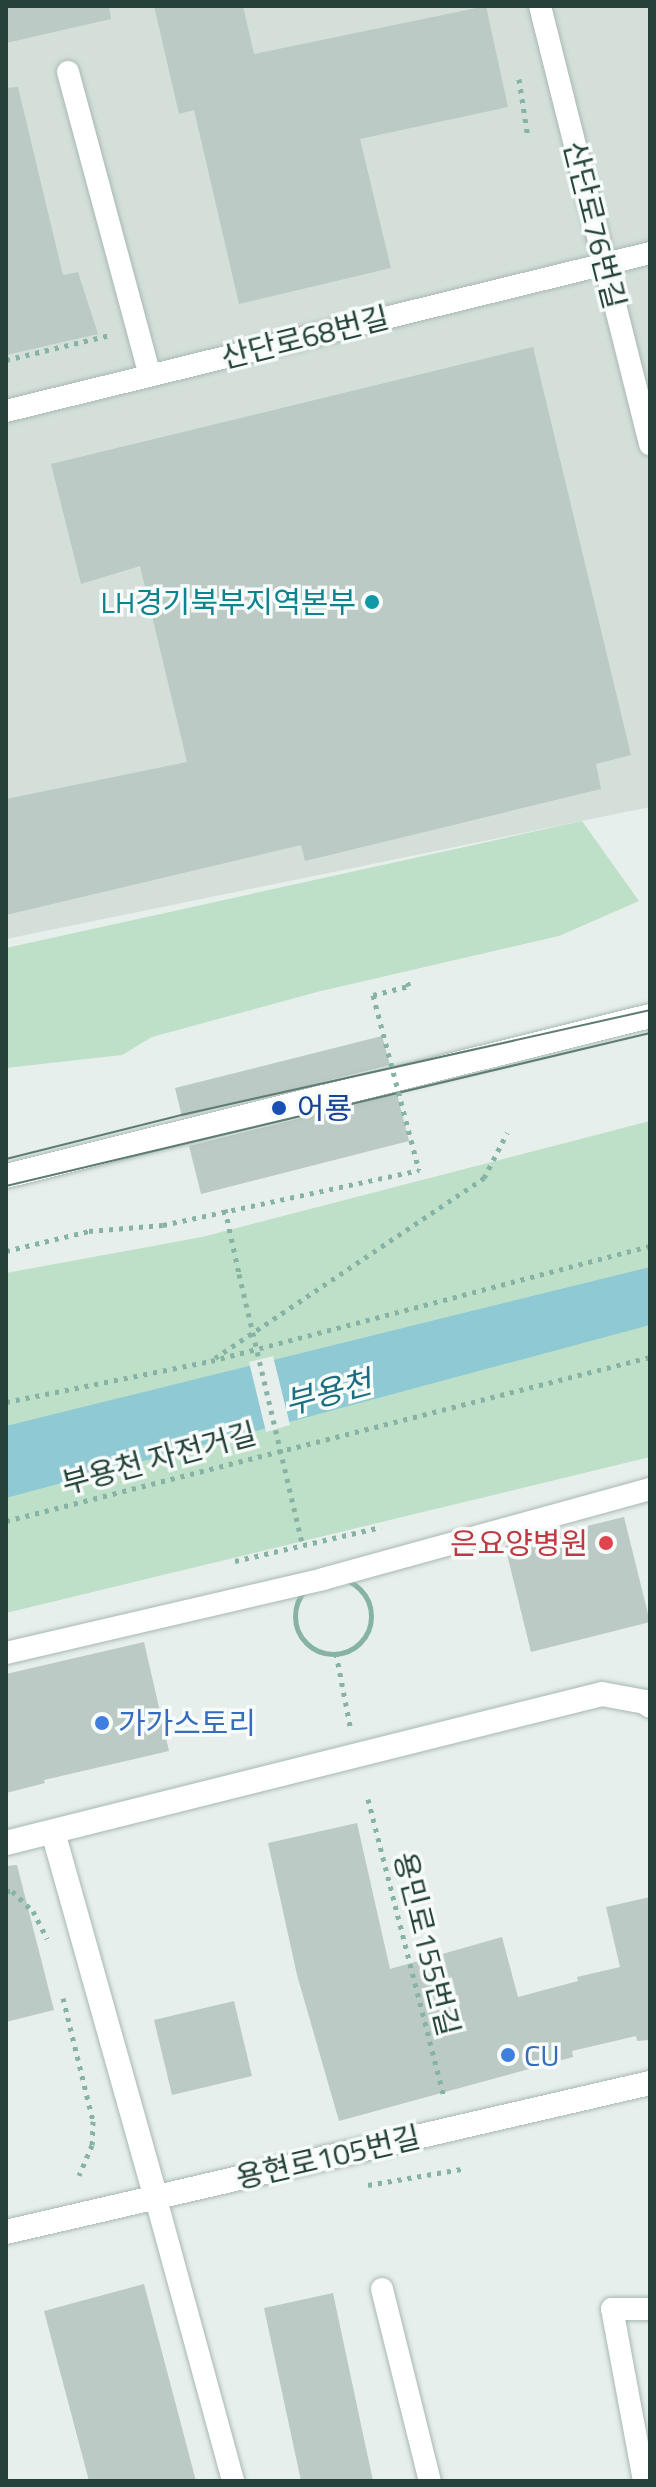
<!DOCTYPE html>
<html>
<head>
<meta charset="utf-8">
<style>
	body { margin:0 }
	#map { position:relative; width:656px; height:2487px; overflow:hidden; background:#e6efeb; font-family:"Titillium Web","Noto Sans KR",sans-serif }
	div>[style] { position:absolute }
	.built>* { inset:0; background:#d4dfda }
	.green>* { inset:0; background:#bfe0c8 }
	.water>* { inset:0; background:#8ec9d4 }
	.pier>* { inset:0; background:#e6efeb }
	.building>* { inset:0; background:#bbcac4 }
	.path>* { height:5px; margin-top:-2.5px; transform-origin:0; background:repeating-linear-gradient(90deg,#86b3a5 0 4px,transparent 0 10px) }
	.path>.ring { margin:-2.5px; padding:0; box-sizing:content-box; background:none; border:5px solid #86b3a5; border-radius:50% }
	.roads { filter:drop-shadow(0 0 2px #a8b8b2) drop-shadow(0 0 2px #a8b8b2) }
	.service>* { height:22px; margin:-11px; padding:0 11px; transform-origin:11px; border-radius:11px; background:#fff }
	.minor>* { height:24px; margin:-12px; padding:0 12px; transform-origin:12px; border-radius:12px; background:#fff }
	.secondary>* { height:24px; margin:-12px; padding:0 12px; transform-origin:12px; border-radius:12px; background:#fff }
	.tram>* { height:2px; margin:-1px; padding:0 1px; transform-origin:1px; border-radius:1px; background:#5f7d75 }
	.path-bridge>* { height:5px; margin-top:-2.5px; transform-origin:0; background:repeating-linear-gradient(90deg,#86b3a5 0 4px,transparent 0 10px) }
	.dots>* { width:22px; height:22px; translate:-50% -50%; box-sizing:border-box; border:4px solid #f7fbf9; border-radius:50% }
	span { translate:-50% -50%; white-space:nowrap; text-align:center; line-height:1.15; -webkit-text-stroke:7px #f7fbf9; paint-order:stroke }
	.street-label { font-size:30px; color:#24423a }
	.culture-label { font-size:30px; color:#0d838f }
	.right { translate:-100% -50%; text-align:right }
	.transit-label { font-size:30px; color:#164399 }
	.left { translate:0 -50%; text-align:left }
	.health-label { font-size:30px; color:#be3a42 }
	.shop-label { font-size:30px; color:#366cbe }
	.water-label { font-size:32px; color:#1c6f80; font-style:italic }
	.frame { position:absolute; inset:0; border:8px solid #24423a; pointer-events:none }
</style>
</head>
<body>
<div id="map">
	<div class="built">
		<div style="clip-path:polygon(6px 6px,650px 6px,650px 807px,6px 939px)"></div>
	</div>
	<div class="green">
		<div style="clip-path:polygon(582px 821px,639px 901px,559px 936px,317px 992px,152px 1037px,122px 1055px,6px 1068px,6px 948px)"></div>
		<div style="clip-path:polygon(650px 1121px,650px 1457px,6px 1613px,6px 1273px,202px 1237px)"></div>
	</div>
	<div class="water">
		<div style="clip-path:polygon(650px 1267px,650px 1325px,6px 1498px,6px 1426px)"></div>
	</div>
	<div class="pier">
		<div style="clip-path:polygon(273px 1356px,290px 1425px,266px 1432px,249px 1362px)"></div>
	</div>
	<div class="building">
		<div style="clip-path:polygon(6px 6px,109px 6px,111px 19px,6px 43px)"></div>
		<div style="clip-path:polygon(154px 6px,243px 6px,254px 54px,486px 6px,508px 107px,360px 139px,391px 268px,239px 304px,194px 110px,179px 114px)"></div>
		<div style="clip-path:polygon(18px 87px,63px 275px,78px 272px,98px 334px,6px 355px,6px 88px)"></div>
		<div style="clip-path:polygon(533px 347px,631px 755px,596px 764px,601px 789px,305px 861px,301px 845px,6px 915px,6px 799px,187px 762px,140px 566px,81px 584px,51px 464px)"></div>
		<div style="clip-path:polygon(382px 1036px,390px 1065px,182px 1117px,175px 1088px)"></div>
		<div style="clip-path:polygon(397px 1094px,409px 1141px,201px 1194px,189px 1146px)"></div>
		<div style="clip-path:polygon(624px 1517px,650px 1622px,531px 1652px,505px 1546px)"></div>
		<div style="clip-path:polygon(144px 1642px,169px 1751px,44px 1780px,45px 1783px,6px 1793px,6px 1674px)"></div>
		<div style="clip-path:polygon(357px 1823px,390px 1969px,502px 1937px,518px 1997px,578px 1981px,577px 1977px,620px 1967px,606px 1907px,650px 1897px,650px 2040px,637px 2041px,636px 2036px,572px 2051px,573px 2057px,339px 2121px,297px 1975px,268px 1843px)"></div>
		<div style="clip-path:polygon(17px 1865px,54px 2010px,6px 2022px,6px 1866px)"></div>
		<div style="clip-path:polygon(234px 2001px,252px 2076px,172px 2095px,154px 2020px)"></div>
		<div style="clip-path:polygon(144px 2284px,196px 2481px,89px 2481px,44px 2311px)"></div>
		<div style="clip-path:polygon(333px 2293px,373px 2481px,301px 2481px,264px 2308px)"></div>
	</div>
	<div class="path">
		<div style="left:519px;top:79px;width:60px;rotate:81.3deg"></div>
		<div style="left:6px;top:360px;width:107px;rotate:-13.5deg"></div>
		<div style="left:373px;top:995px;width:37px;rotate:-14deg"></div>
		<div style="left:409px;top:986px;width:5px;rotate:-112deg"></div>
		<div style="left:225px;top:1209px;width:66px;rotate:77.8deg"></div>
		<div style="left:6px;top:1251px;width:85px;rotate:-13.5deg"></div>
		<div style="left:89px;top:1231px;width:74px;rotate:-4.6deg"></div>
		<div style="left:163px;top:1225px;width:262px;rotate:-12.1deg"></div>
		<div style="left:215px;top:1358px;width:324px;rotate:-33.8deg"></div>
		<div style="left:484px;top:1178px;width:51px;rotate:-62.9deg"></div>
		<div style="left:6px;top:1402px;width:209px;rotate:-11.3deg"></div>
		<div style="left:211px;top:1361px;width:454px;rotate:-14.7deg"></div>
		<div style="left:6px;top:1521px;width:665px;rotate:-14.29deg"></div>
		<div style="left:235px;top:1561px;width:150px;rotate:-13.1deg"></div>
		<div class="ring" style="left:295px;top:1578px;width:71px;height:71px"></div>
		<div style="left:336px;top:1653px;width:74px;rotate:79.1deg"></div>
		<div style="left:368px;top:1799px;width:309px;rotate:75.7deg"></div>
		<div style="left:6px;top:1891px;width:6px"></div>
		<div style="left:12px;top:1891px;width:29px;rotate:44deg"></div>
		<div style="left:33px;top:1911px;width:31px;rotate:63deg"></div>
		<div style="left:63px;top:1998px;width:127px;rotate:76.3deg"></div>
		<div style="left:93px;top:2121px;width:24px;rotate:92deg"></div>
		<div style="left:92px;top:2145px;width:33px;rotate:113deg"></div>
		<div style="left:368px;top:2185px;width:95px;rotate:-9.7deg"></div>
	</div>
	<div class="roads">
		<div class="service">
			<div style="left:540px;top:6px;width:452px;rotate:75.9deg"></div>
			<div style="left:68px;top:72px;width:314px;rotate:74.9deg"></div>
			<div style="left:6px;top:411px;width:663px;rotate:-13.78deg"></div>
			<div style="left:6px;top:1653px;width:326px;rotate:-13.1deg"></div>
			<div style="left:323px;top:1579px;width:339px;rotate:-15.4deg"></div>
			<div style="left:156px;top:2199px;width:292px;rotate:74.7deg"></div>
			<div style="left:382px;top:2289px;width:198px;rotate:76deg"></div>
			<div style="left:644px;top:2481px;width:175px;rotate:-100.5deg"></div>
			<div style="left:612px;top:2309px;width:38px"></div>
		</div>
		<div class="minor">
			<div style="left:53px;top:1832px;width:381px;rotate:74.3deg"></div>
			<div style="left:6px;top:1843px;width:614px;rotate:-14.04deg"></div>
			<div style="left:602px;top:1694px;width:44px;rotate:10.5deg"></div>
			<div style="left:645px;top:1702px;width:6px;rotate:39deg"></div>
			<div style="left:6px;top:2232px;width:661px;rotate:-13.03deg"></div>
		</div>
		<div class="secondary">
			<div style="left:6px;top:1176px;width:664px;rotate:-13.95deg"></div>
		</div>
	</div>
	<div class="tram">
		<div style="left:6px;top:1159px;width:180px;rotate:-14.1deg"></div>
		<div style="left:181px;top:1115px;width:481px;rotate:-12.6deg"></div>
		<div style="left:6px;top:1186px;width:662px;rotate:-13.36deg"></div>
	</div>
	<div class="path-bridge">
		<div style="left:373px;top:995px;width:181px;rotate:75.3deg"></div>
		<div style="left:239px;top:1274px;width:279px;rotate:76.8deg"></div>
	</div>
	<div class="dots">
		<div style="left:372px;top:602px;background:#0f9aa8"></div>
		<div style="left:279px;top:1108px;background:#1a4fb4"></div>
		<div style="left:606px;top:1543px;background:#e0444e"></div>
		<div style="left:102px;top:1723px;background:#3f7fe0"></div>
		<div style="left:508px;top:2055px;background:#3f7fe0"></div>
	</div>
	<div class="street-label">
		<span style="left:595px;top:225px;rotate:76deg">산단로76번길</span>
		<span style="left:305px;top:337px;rotate:-14deg">산단로68번길</span>
		<span style="left:159px;top:1458px;rotate:-15deg">부용천 자전거길</span>
		<span style="left:427px;top:1944px;rotate:76deg">용민로155번길</span>
		<span style="left:328px;top:2157px;rotate:-13deg">용현로105번길</span>
	</div>
	<div class="culture-label">
		<span class="right" style="left:356px;top:602px">LH경기북부지역본부</span>
	</div>
	<div class="transit-label">
		<span class="left" style="left:297px;top:1108px">어룡</span>
	</div>
	<div class="health-label">
		<span class="right" style="left:588px;top:1543px">은요양병원</span>
	</div>
	<div class="shop-label">
		<span class="left" style="left:118px;top:1723px">가가스토리</span>
		<span class="left" style="left:524px;top:2055px">CU</span>
	</div>
	<div class="water-label">
		<span style="left:328px;top:1392px;rotate:-15deg">부용천</span>
	</div>
	<div class="frame"></div>
</div>
</body>
</html>
